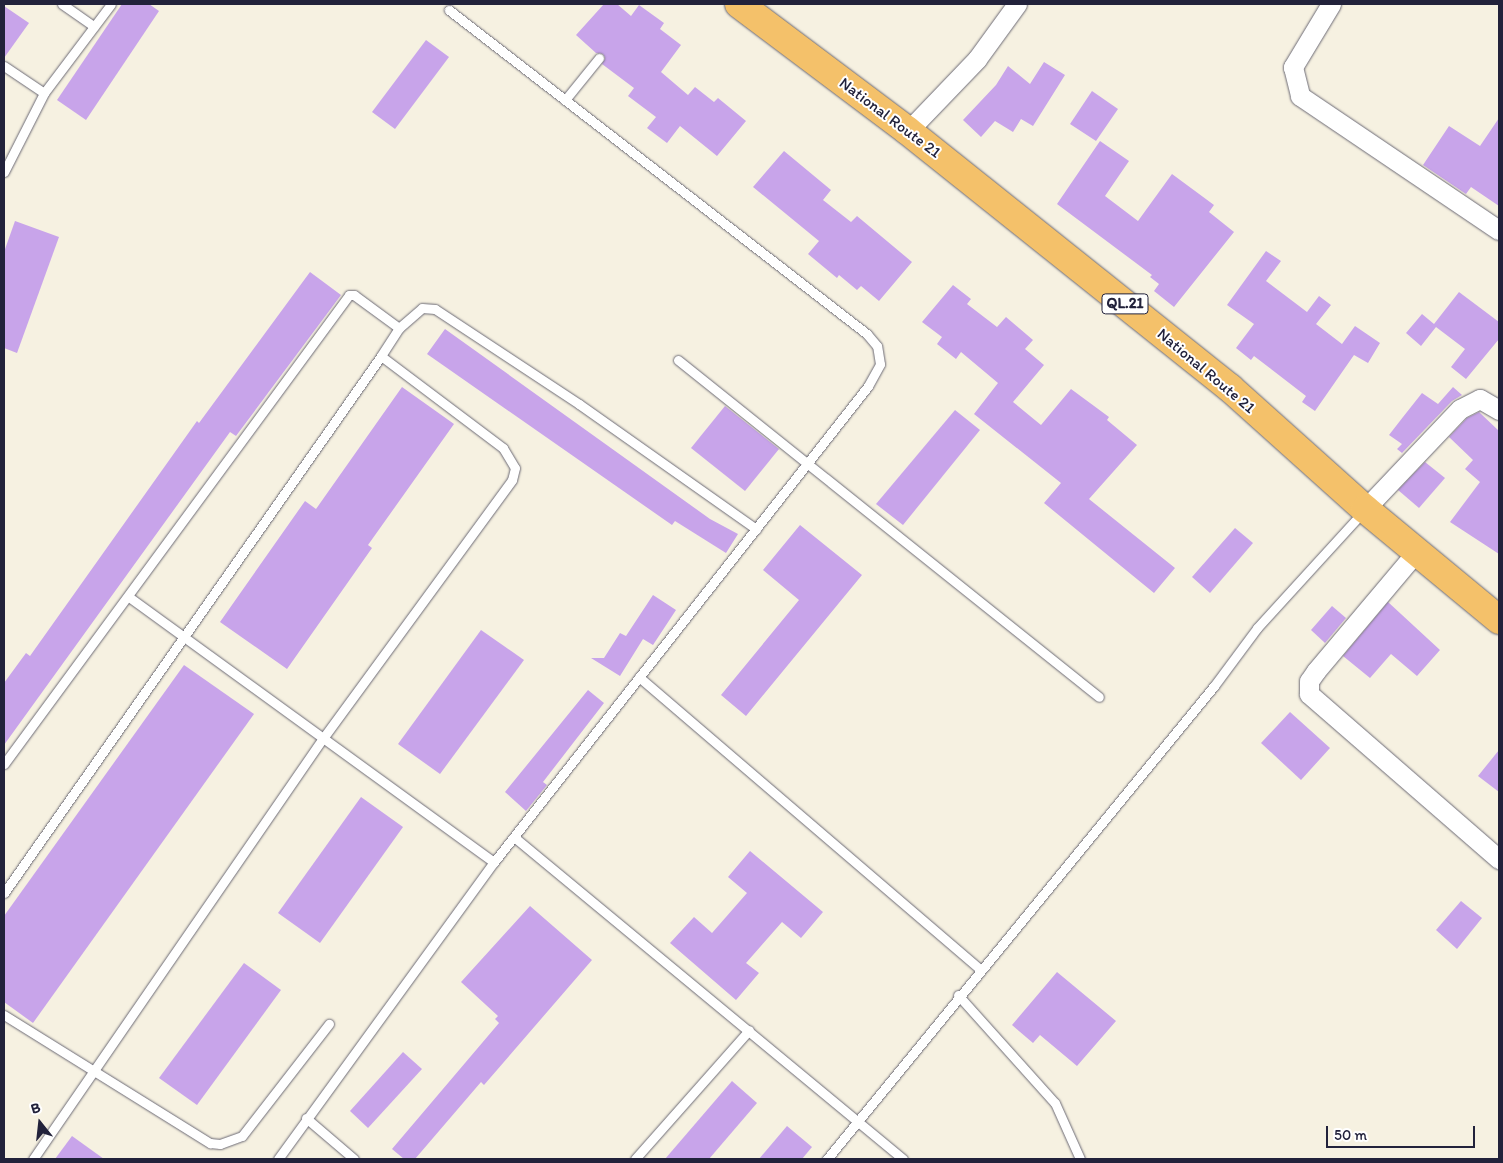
<!DOCTYPE html>
<html>
<head>
<meta charset="utf-8">
<style>
	body { margin:0 }
	#map { position:relative; width:1503px; height:1163px; overflow:hidden; background:#f6f1e1; font-family:Itim,sans-serif }
	div>[style] { position:absolute }
	.building>* { inset:0; background:#c8a4ea }
	.roads { filter:drop-shadow(0 0 1px #6c6a75) drop-shadow(0 0 1px #6c6a75) }
	.service>* { height:9px; margin:-4.5px; padding:0 4.5px; transform-origin:4.5px; border-radius:4.5px; background:#fff }
	.minor>* { height:19px; margin:-9.5px; padding:0 9.5px; transform-origin:9.5px; border-radius:9.5px; background:#fff }
	.trunk>* { height:28px; margin:-14px; padding:0 14px; transform-origin:14px; border-radius:14px; background:#f4c16a }
	span { translate:-50% -50%; white-space:nowrap; text-align:center; line-height:1.15; -webkit-text-stroke:4px #fff; paint-order:stroke }
	.shield-label span { padding:1px 4px; background:#fff; border:1px solid; border-radius:4px; -webkit-text-stroke-width:0 }
	.shield-label { font-size:15px; color:#22223b; font-weight:700 }
	.street-label { font-size:16px; color:#22223b }
	.frame { position:absolute; inset:0; border:5px solid #22223b; pointer-events:none }
	.north { position:absolute; left:15px; top:1098px; width:50px; height:50px; -webkit-text-stroke:4px #fff; paint-order:stroke; rotate:344deg; font-size:14px; font-weight:700; line-height:20px; text-align:center; color:#22223b }
	.north::after { content:''; display:block; margin:auto; width:18px; height:22px; background:#22223b; clip-path:polygon(50% 0,100% 100%,50% 72%,0 100%) }
	.scale { position:absolute; left:1326px; top:1126px; width:149px; height:22px; box-sizing:border-box; border:2px solid #22223b; border-top:0; padding-left:6px; font-size:15px; line-height:18px; white-space:nowrap; color:#22223b; -webkit-text-stroke:4px #fff; paint-order:stroke }
</style>
</head>
<body>
<div id="map">
	<div class="building">
		<div style="clip-path:polygon(122px 4px,149px 4px,159px 11px,86px 120px,57px 100px)"></div>
		<div style="clip-path:polygon(604px 4px,617px 4px,631px 16px,639px 5px,664px 23px,660px 29px,681px 45px,661px 72px,688px 95px,695px 87px,714px 102px,718px 98px,746px 121px,717px 156px,680px 126px,667px 143px,647px 128px,656px 117px,628px 96px,634px 88px,602px 64px,605px 58px,603px 54px,596px 53px,576px 35px)"></div>
		<div style="clip-path:polygon(4px 6px,29px 23px,4px 58px)"></div>
		<div style="clip-path:polygon(426px 40px,449px 57px,395px 129px,372px 112px)"></div>
		<div style="clip-path:polygon(1044px 62px,1065px 75px,1033px 126px,1021px 119px,1013px 132px,995px 121px,981px 137px,963px 120px,996px 85px,1008px 66px,1030px 84px)"></div>
		<div style="clip-path:polygon(1092px 91px,1118px 109px,1096px 141px,1070px 124px)"></div>
		<div style="clip-path:polygon(1499px 118px,1499px 206px,1471px 187px,1466px 194px,1423px 165px,1449px 126px,1480px 146px)"></div>
		<div style="clip-path:polygon(1100px 141px,1129px 161px,1105px 196px,1138px 221px,1172px 174px,1214px 205px,1209px 212px,1234px 232px,1174px 307px,1154px 291px,1159px 284px,1150px 277px,1152px 275px,1057px 204px)"></div>
		<div style="clip-path:polygon(784px 151px,831px 190px,823px 200px,851px 222px,857px 216px,912px 262px,879px 301px,861px 286px,857px 290px,839px 275px,837px 278px,808px 254px,819px 241px,753px 187px)"></div>
		<div style="clip-path:polygon(15px 221px,59px 237px,17px 353px,4px 348px,4px 252px)"></div>
		<div style="clip-path:polygon(1266px 251px,1281px 261px,1266px 281px,1307px 312px,1319px 296px,1331px 305px,1316px 324px,1342px 344px,1355px 326px,1380px 343px,1368px 363px,1354px 355px,1315px 411px,1302px 402px,1306px 396px,1254px 356px,1251px 360px,1236px 348px,1254px 324px,1227px 305px)"></div>
		<div style="clip-path:polygon(310px 272px,341px 295px,236px 436px,230px 432px,4px 745px,4px 683px,26px 653px,30px 656px,197px 421px,199px 423px)"></div>
		<div style="clip-path:polygon(953px 285px,971px 299px,967px 304px,997px 327px,1006px 317px,1033px 340px,1025px 349px,1044px 365px,1013px 402px,1041px 425px,1071px 389px,1109px 417px,1107px 420px,1137px 445px,1089px 499px,1175px 568px,1154px 593px,1044px 503px,1061px 483px,974px 414px,998px 383px,961px 352px,956px 359px,937px 344px,942px 337px,922px 322px)"></div>
		<div style="clip-path:polygon(1459px 292px,1499px 322px,1499px 339px,1466px 379px,1451px 367px,1465px 349px,1436px 327px,1421px 346px,1406px 333px,1422px 314px,1434px 324px)"></div>
		<div style="clip-path:polygon(445px 329px,710px 519px,738px 534px,726px 553px,675px 521px,672px 525px,427px 354px)"></div>
		<div style="clip-path:polygon(402px 387px,454px 424px,368px 545px,372px 548px,287px 669px,220px 622px,305px 501px,316px 509px)"></div>
		<div style="clip-path:polygon(1453px 387px,1462px 395px,1452px 401px,1402px 453px,1397px 449px,1402px 444px,1389px 435px,1403px 417px,1422px 393px,1438px 404px)"></div>
		<div style="clip-path:polygon(725px 406px,779px 449px,745px 491px,691px 448px)"></div>
		<div style="clip-path:polygon(955px 410px,980px 430px,903px 525px,876px 504px)"></div>
		<div style="clip-path:polygon(1479px 412px,1499px 431px,1499px 554px,1450px 522px,1480px 482px,1465px 469px,1473px 460px,1449px 437px,1467px 418px)"></div>
		<div style="clip-path:polygon(1425px 462px,1445px 478px,1419px 508px,1398px 490px)"></div>
		<div style="clip-path:polygon(800px 525px,862px 575px,746px 716px,721px 695px,799px 600px,763px 570px)"></div>
		<div style="clip-path:polygon(1235px 528px,1253px 543px,1210px 593px,1192px 577px)"></div>
		<div style="clip-path:polygon(653px 595px,676px 610px,653px 645px,643px 639px,620px 676px,591px 658px,604px 658px,620px 633px,626px 636px)"></div>
		<div style="clip-path:polygon(1388px 602px,1440px 650px,1417px 676px,1391px 654px,1370px 678px,1343px 656px)"></div>
		<div style="clip-path:polygon(1332px 606px,1346px 618px,1325px 643px,1311px 630px)"></div>
		<div style="clip-path:polygon(481px 630px,524px 660px,440px 774px,398px 744px)"></div>
		<div style="clip-path:polygon(184px 665px,254px 714px,33px 1023px,4px 1002px,4px 916px)"></div>
		<div style="clip-path:polygon(588px 690px,604px 703px,543px 782px,547px 785px,526px 811px,505px 792px)"></div>
		<div style="clip-path:polygon(1290px 712px,1330px 748px,1301px 780px,1261px 743px)"></div>
		<div style="clip-path:polygon(1499px 750px,1499px 792px,1478px 776px)"></div>
		<div style="clip-path:polygon(361px 797px,403px 827px,320px 943px,278px 913px)"></div>
		<div style="clip-path:polygon(750px 851px,823px 912px,801px 938px,782px 922px,746px 963px,759px 973px,736px 1000px,670px 943px,694px 917px,712px 933px,747px 893px,728px 877px)"></div>
		<div style="clip-path:polygon(1461px 901px,1482px 918px,1457px 949px,1436px 930px)"></div>
		<div style="clip-path:polygon(530px 906px,592px 960px,484px 1085px,481px 1082px,415px 1159px,404px 1159px,392px 1149px,499px 1023px,495px 1019px,498px 1016px,461px 982px)"></div>
		<div style="clip-path:polygon(244px 963px,281px 990px,197px 1105px,159px 1078px)"></div>
		<div style="clip-path:polygon(1057px 972px,1116px 1021px,1077px 1066px,1040px 1035px,1033px 1043px,1012px 1025px)"></div>
		<div style="clip-path:polygon(403px 1052px,422px 1069px,368px 1128px,350px 1111px)"></div>
		<div style="clip-path:polygon(732px 1081px,757px 1103px,709px 1159px,665px 1159px)"></div>
		<div style="clip-path:polygon(787px 1126px,812px 1147px,802px 1159px,759px 1159px)"></div>
		<div style="clip-path:polygon(72px 1136px,104px 1159px,55px 1159px)"></div>
	</div>
	<div class="roads">
		<div class="service">
			<div style="left:62px;top:4px;width:39px;rotate:35deg"></div>
			<div style="left:4px;top:66px;width:48px;rotate:34deg"></div>
			<div style="left:44px;top:93px;width:111px;rotate:-53deg"></div>
			<div style="left:565px;top:100px;width:54px;rotate:-51deg"></div>
			<div style="left:4px;top:172px;width:89px;rotate:-63.1deg"></div>
			<div style="left:399px;top:328px;width:30px;rotate:-41deg"></div>
			<div style="left:422px;top:308px;width:13px;rotate:4deg"></div>
			<div style="left:435px;top:309px;width:173px;rotate:33.4deg"></div>
			<div style="left:579px;top:404px;width:217px;rotate:35.2deg"></div>
			<div style="left:678px;top:360px;width:539px;rotate:38.68deg"></div>
			<div style="left:129px;top:597px;width:451px;rotate:36deg"></div>
			<div style="left:639px;top:677px;width:449px;rotate:40.6deg"></div>
			<div style="left:4px;top:764px;width:582px;rotate:-53.66deg"></div>
			<div style="left:349px;top:295px;width:5px"></div>
			<div style="left:354px;top:295px;width:56px;rotate:36.3deg"></div>
			<div style="left:399px;top:328px;width:33px;rotate:123deg"></div>
			<div style="left:514px;top:837px;width:505px;rotate:39.62deg"></div>
			<div style="left:4px;top:893px;width:656px;rotate:-54.93deg"></div>
			<div style="left:381px;top:356px;width:153px;rotate:37deg"></div>
			<div style="left:503px;top:448px;width:23px;rotate:59deg"></div>
			<div style="left:515px;top:468px;width:12px;rotate:104deg"></div>
			<div style="left:512px;top:480px;width:320px;rotate:126.2deg"></div>
			<div style="left:323px;top:738px;width:511px;rotate:124.56deg"></div>
			<div style="left:958px;top:995px;width:145px;rotate:48.1deg"></div>
			<div style="left:1055px;top:1103px;width:61px;rotate:65.9deg"></div>
			<div style="left:4px;top:1015px;width:243px;rotate:31.9deg"></div>
			<div style="left:210px;top:1143px;width:10px;rotate:6deg"></div>
			<div style="left:220px;top:1144px;width:23px;rotate:-20deg"></div>
			<div style="left:242px;top:1136px;width:142px;rotate:-52.2deg"></div>
			<div style="left:306px;top:1118px;width:63px;rotate:40.5deg"></div>
			<div style="left:278px;top:1159px;width:367px;rotate:-54deg"></div>
			<div style="left:494px;top:862px;width:605px;rotate:-51.84deg"></div>
			<div style="left:868px;top:386px;width:25px;rotate:-61deg"></div>
			<div style="left:880px;top:364px;width:18px;rotate:-99deg"></div>
			<div style="left:877px;top:346px;width:16px;rotate:-130deg"></div>
			<div style="left:867px;top:334px;width:529px;rotate:-142.22deg"></div>
			<div style="left:635px;top:1159px;width:172px;rotate:-48.5deg"></div>
			<div style="left:827px;top:1159px;width:611px;rotate:-50.71deg"></div>
			<div style="left:1214px;top:686px;width:72px;rotate:-53.4deg"></div>
			<div style="left:1257px;top:628px;width:157px;rotate:-47.6deg"></div>
		</div>
		<div class="minor">
			<div style="left:1331px;top:4px;width:74px;rotate:121.1deg"></div>
			<div style="left:1293px;top:67px;width:30px;rotate:76deg"></div>
			<div style="left:1300px;top:96px;width:240px;rotate:34deg"></div>
			<div style="left:908px;top:131px;width:100px;rotate:-46.2deg"></div>
			<div style="left:977px;top:59px;width:68px;rotate:-54deg"></div>
			<div style="left:1365px;top:509px;width:138px;rotate:-46.5deg"></div>
			<div style="left:1460px;top:409px;width:22px;rotate:-27deg"></div>
			<div style="left:1480px;top:399px;width:22px;rotate:30deg"></div>
			<div style="left:1417px;top:551px;width:157px;rotate:130.1deg"></div>
			<div style="left:1316px;top:671px;width:12px;rotate:125deg"></div>
			<div style="left:1309px;top:681px;width:13px;rotate:90deg"></div>
			<div style="left:1309px;top:694px;width:252px;rotate:41deg"></div>
		</div>
		<div class="trunk">
			<div style="left:739px;top:4px;width:211px;rotate:36.9deg"></div>
			<div style="left:908px;top:131px;width:412px;rotate:38.6deg"></div>
			<div style="left:1230px;top:388px;width:181px;rotate:41.9deg"></div>
			<div style="left:1365px;top:509px;width:174px;rotate:39.6deg"></div>
		</div>
	</div>
	<div class="shield-label">
		<span style="left:1125px;top:304px">QL.21</span>
	</div>
	<div class="street-label">
		<span style="left:890px;top:118px;rotate:37deg">National Route 21</span>
		<span style="left:1206px;top:371px;rotate:40deg">National Route 21</span>
	</div>
	<div class="frame"></div>
	<div class="north">B</div>
	<div class="scale">50 m</div>
</div>
</body>
</html>
